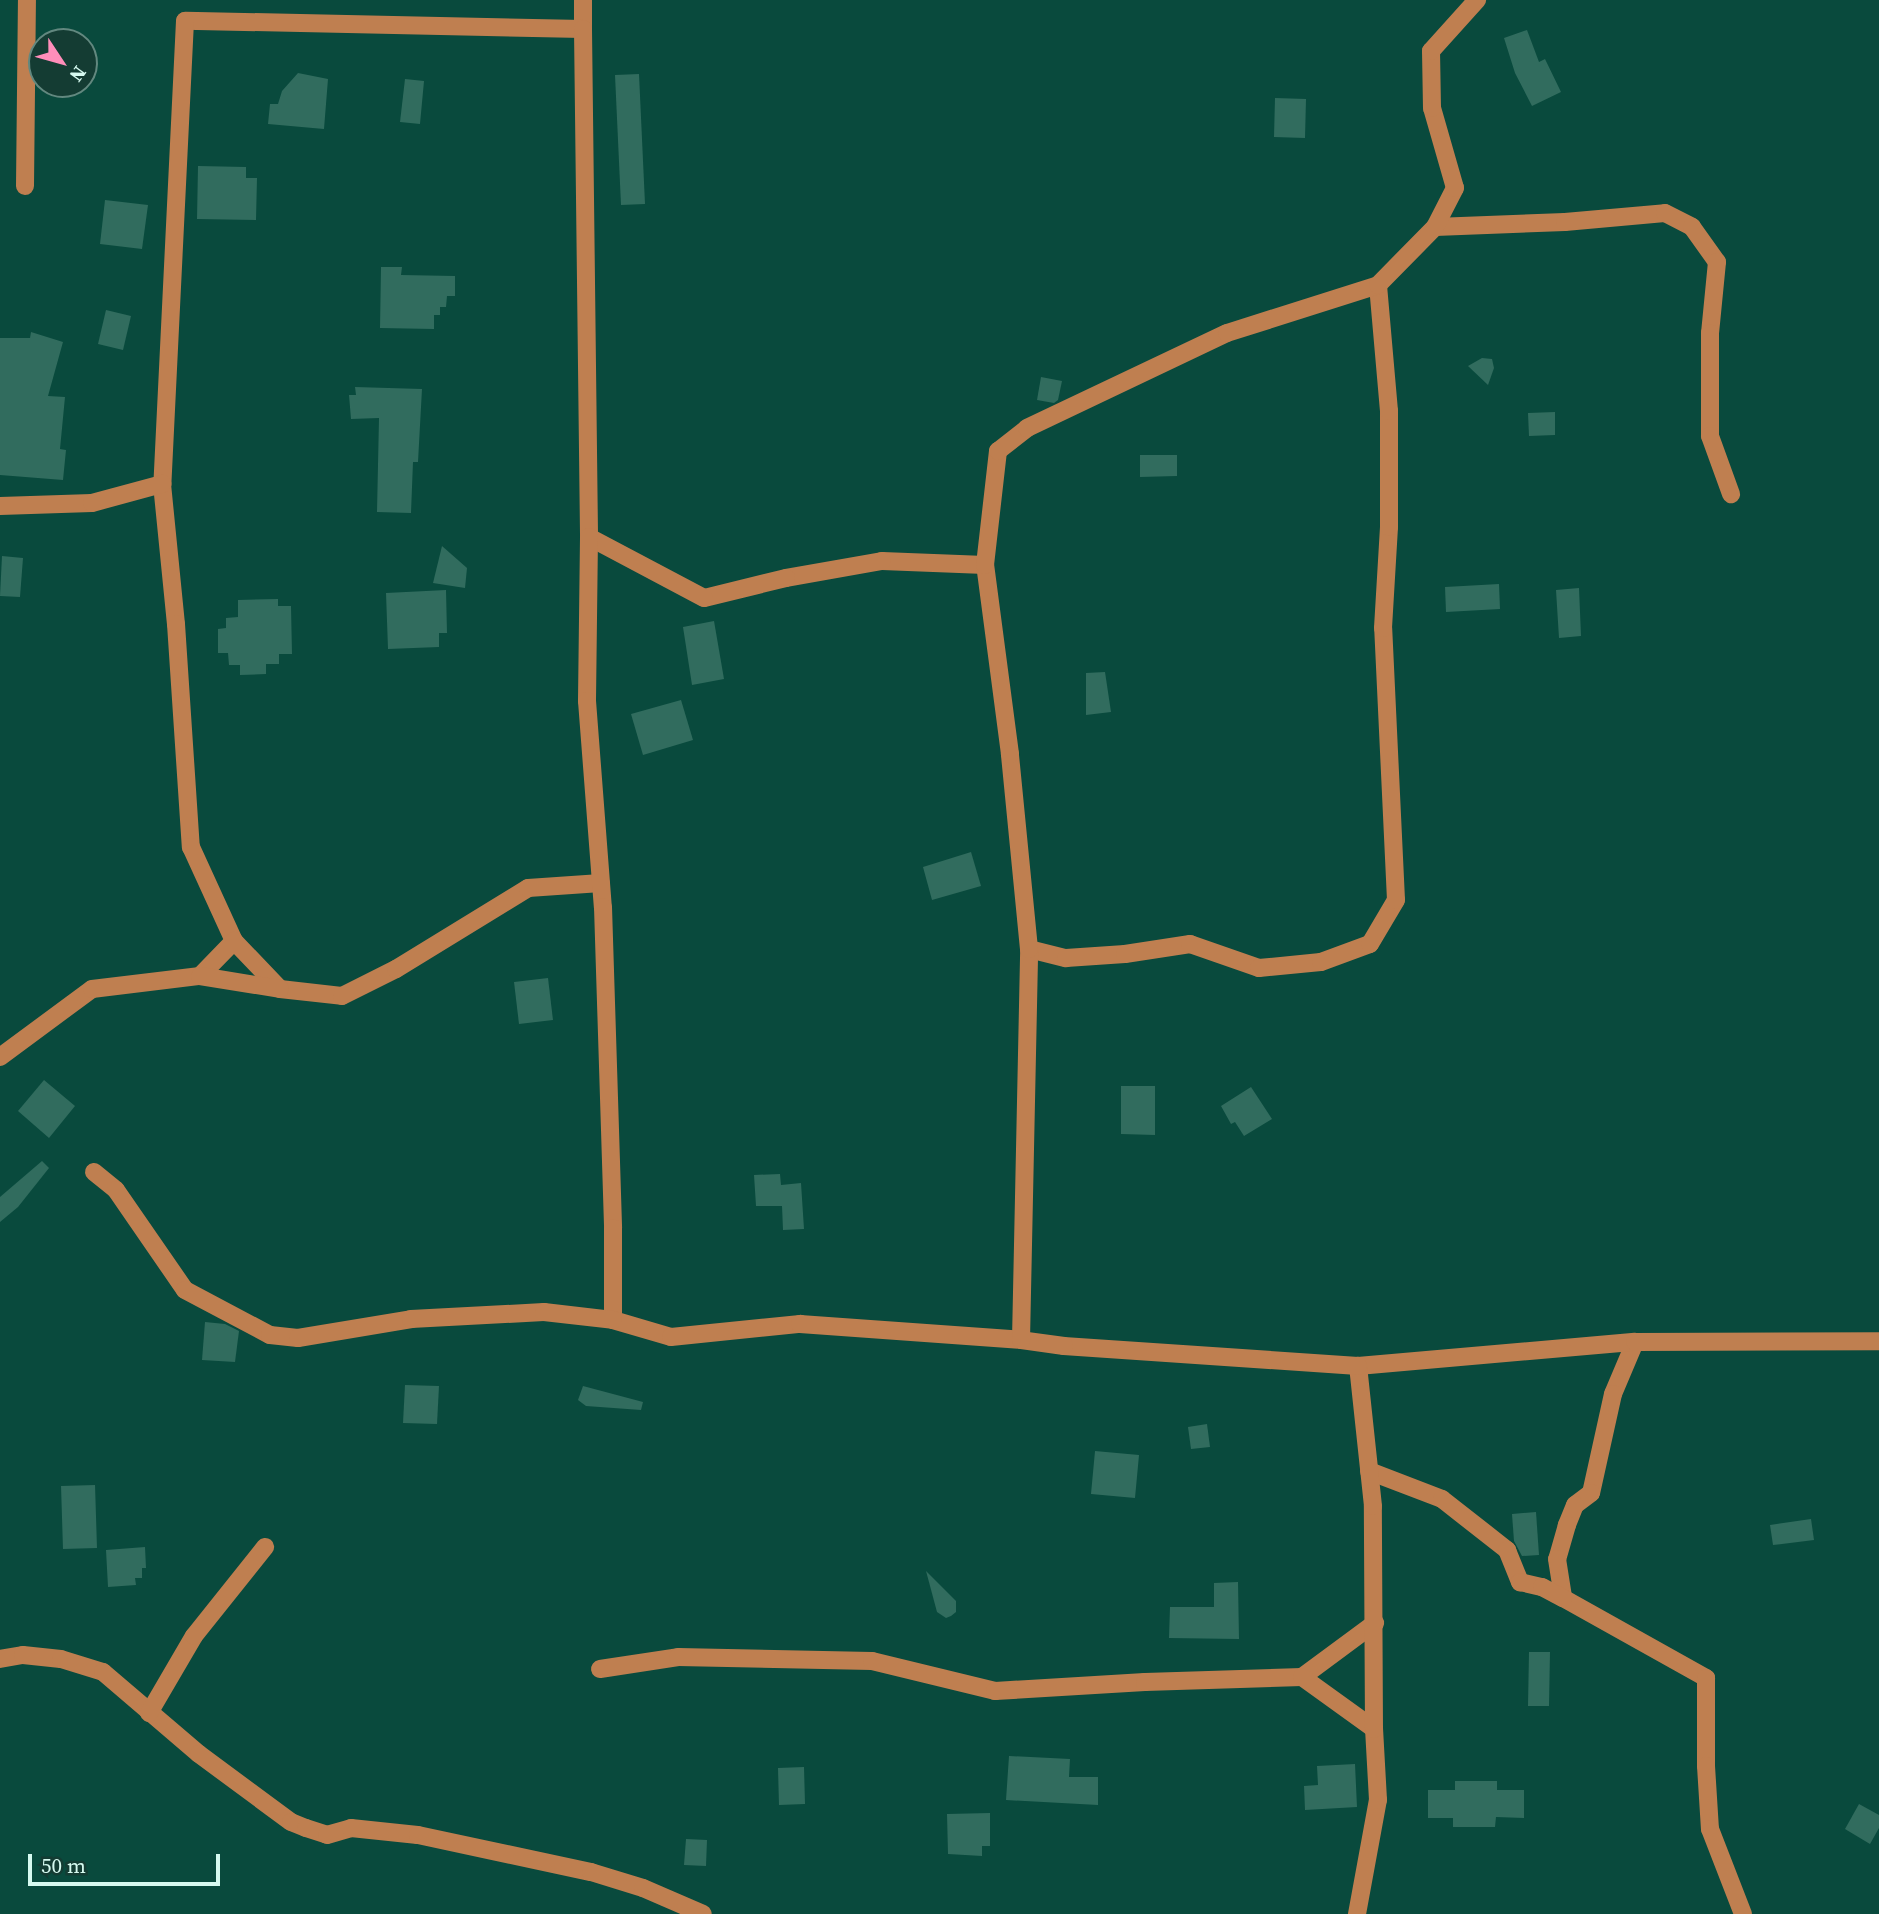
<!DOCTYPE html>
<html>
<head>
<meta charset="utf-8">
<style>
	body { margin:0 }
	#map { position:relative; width:1879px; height:1914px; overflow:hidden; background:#094a3d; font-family:"Source Serif 4",serif }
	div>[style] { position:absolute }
	.building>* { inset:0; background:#316c5e }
	.minor>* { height:18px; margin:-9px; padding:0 9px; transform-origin:9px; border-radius:9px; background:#bf7f50 }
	span { translate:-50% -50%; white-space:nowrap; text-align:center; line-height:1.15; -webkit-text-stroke:5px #143c33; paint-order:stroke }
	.north { position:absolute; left:28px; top:28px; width:70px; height:70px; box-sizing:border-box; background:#143c33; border:2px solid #62887f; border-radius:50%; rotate:126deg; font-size:19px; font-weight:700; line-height:28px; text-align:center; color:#d6faf0 }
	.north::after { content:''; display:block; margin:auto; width:24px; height:32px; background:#ff8eba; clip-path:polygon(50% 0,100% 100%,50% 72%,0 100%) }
	.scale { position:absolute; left:28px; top:1854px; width:192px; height:32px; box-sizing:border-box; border:4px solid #d6faf0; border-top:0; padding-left:9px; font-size:21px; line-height:24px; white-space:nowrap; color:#d6faf0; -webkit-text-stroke:5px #143c33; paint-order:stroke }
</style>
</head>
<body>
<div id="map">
	<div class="building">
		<div style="clip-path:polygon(1527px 30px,1539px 62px,1545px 59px,1561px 92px,1532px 106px,1515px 73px,1504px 38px)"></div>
		<div style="clip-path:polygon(298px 73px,328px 79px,324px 129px,268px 124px,270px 104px,278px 104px,282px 91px)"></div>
		<div style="clip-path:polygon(639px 74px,645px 204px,621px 205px,615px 75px)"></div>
		<div style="clip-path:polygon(405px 79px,424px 81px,420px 124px,400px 122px)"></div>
		<div style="clip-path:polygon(1275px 98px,1306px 99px,1305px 138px,1274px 137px)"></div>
		<div style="clip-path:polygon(198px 166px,246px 167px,246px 178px,257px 178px,256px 220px,197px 219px)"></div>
		<div style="clip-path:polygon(105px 200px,148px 205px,142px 249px,100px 244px)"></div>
		<div style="clip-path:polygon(381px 267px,402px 267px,401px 275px,455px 276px,455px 296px,447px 296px,446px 307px,440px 307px,440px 315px,434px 315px,434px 329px,380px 328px)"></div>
		<div style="clip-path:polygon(106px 310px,131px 316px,123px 350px,98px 344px)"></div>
		<div style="clip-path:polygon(31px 332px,63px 342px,48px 396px,65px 397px,60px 449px,66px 450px,63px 480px,0 475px,0 338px,30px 338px)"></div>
		<div style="clip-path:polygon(1482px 358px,1492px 359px,1494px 368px,1488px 385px,1468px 366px)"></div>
		<div style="clip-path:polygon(1041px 377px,1062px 381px,1058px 400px,1054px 403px,1037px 400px)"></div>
		<div style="clip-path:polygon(355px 387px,422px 389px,418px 462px,413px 462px,411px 513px,377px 512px,379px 418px,351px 419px,349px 395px,356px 395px)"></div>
		<div style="clip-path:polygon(1555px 412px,1555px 435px,1529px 436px,1528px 413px)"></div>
		<div style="clip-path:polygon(1140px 455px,1177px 455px,1177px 476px,1140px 477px)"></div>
		<div style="clip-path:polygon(442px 546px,467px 568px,465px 588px,433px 583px)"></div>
		<div style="clip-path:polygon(2px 556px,23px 558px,20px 597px,0 596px)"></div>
		<div style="clip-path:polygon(1499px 584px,1500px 609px,1446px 612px,1445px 587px)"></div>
		<div style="clip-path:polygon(1579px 588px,1581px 636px,1559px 638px,1556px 590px)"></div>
		<div style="clip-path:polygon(446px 590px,447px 633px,439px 633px,439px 647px,388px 649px,386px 593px)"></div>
		<div style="clip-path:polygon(278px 599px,278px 606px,291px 606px,292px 654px,279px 654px,279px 664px,266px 664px,266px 674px,240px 675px,240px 665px,229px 665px,228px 653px,218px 653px,218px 629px,226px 628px,226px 618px,238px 617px,238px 600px)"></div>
		<div style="clip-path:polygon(714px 621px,724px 679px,692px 685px,683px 627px)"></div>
		<div style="clip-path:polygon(1105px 672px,1111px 712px,1086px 715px,1086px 673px)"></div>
		<div style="clip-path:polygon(681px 700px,693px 740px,643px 755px,631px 714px)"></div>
		<div style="clip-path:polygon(971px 852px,981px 886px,932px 900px,923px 867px)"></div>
		<div style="clip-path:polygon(548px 978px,553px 1020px,519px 1024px,514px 982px)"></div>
		<div style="clip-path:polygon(44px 1080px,75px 1106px,49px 1138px,18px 1111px)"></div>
		<div style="clip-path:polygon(1121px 1086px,1155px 1086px,1155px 1135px,1121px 1134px)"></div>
		<div style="clip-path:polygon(1251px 1087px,1272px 1119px,1244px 1136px,1235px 1122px,1231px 1124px,1221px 1106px)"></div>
		<div style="clip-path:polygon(42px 1161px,49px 1168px,18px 1207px,0 1222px,0 1197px)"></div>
		<div style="clip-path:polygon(780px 1174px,781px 1185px,801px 1183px,804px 1229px,783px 1230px,782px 1206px,756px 1206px,754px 1175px)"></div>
		<div style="clip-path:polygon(205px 1322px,225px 1324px,239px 1331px,235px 1362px,202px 1360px)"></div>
		<div style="clip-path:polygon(405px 1385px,439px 1386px,437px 1424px,403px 1423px)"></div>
		<div style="clip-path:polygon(583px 1386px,643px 1402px,641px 1410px,586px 1406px,578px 1400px)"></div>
		<div style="clip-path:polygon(1207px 1424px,1210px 1447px,1191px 1449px,1188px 1427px)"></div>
		<div style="clip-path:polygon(1095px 1451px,1139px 1455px,1135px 1498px,1091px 1494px)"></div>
		<div style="clip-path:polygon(95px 1485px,97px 1548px,63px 1549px,61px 1486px)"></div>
		<div style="clip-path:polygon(1536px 1512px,1539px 1555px,1522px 1556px,1514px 1541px,1512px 1514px)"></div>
		<div style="clip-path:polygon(1811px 1519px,1814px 1540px,1773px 1545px,1770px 1525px)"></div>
		<div style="clip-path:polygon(145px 1547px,146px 1568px,142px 1568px,142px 1578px,135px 1578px,136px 1585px,108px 1587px,106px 1550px)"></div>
		<div style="clip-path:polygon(926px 1571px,956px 1601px,956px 1612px,951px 1616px,946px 1618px,937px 1612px)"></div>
		<div style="clip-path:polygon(1238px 1582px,1239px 1639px,1169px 1638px,1170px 1607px,1214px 1607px,1214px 1583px)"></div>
		<div style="clip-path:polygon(1529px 1652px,1550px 1652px,1549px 1706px,1528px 1706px)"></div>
		<div style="clip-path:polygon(1009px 1756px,1070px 1759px,1069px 1777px,1098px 1777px,1098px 1805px,1006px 1800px)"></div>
		<div style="clip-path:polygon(1355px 1764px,1357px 1807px,1305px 1810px,1304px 1786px,1318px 1785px,1317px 1766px)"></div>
		<div style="clip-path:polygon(804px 1767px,805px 1804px,779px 1805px,778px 1768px)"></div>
		<div style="clip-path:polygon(1455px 1781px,1497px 1781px,1497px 1790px,1524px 1790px,1524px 1818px,1496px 1817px,1495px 1827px,1453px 1827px,1453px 1818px,1428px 1818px,1428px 1790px,1455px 1790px)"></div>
		<div style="clip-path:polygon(1859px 1804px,1879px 1815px,1879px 1828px,1870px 1844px,1845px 1829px)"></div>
		<div style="clip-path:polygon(990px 1813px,990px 1846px,982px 1846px,982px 1856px,948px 1854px,947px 1814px)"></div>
		<div style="clip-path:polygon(686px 1839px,707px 1840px,706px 1866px,684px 1865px)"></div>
	</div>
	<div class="minor">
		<div style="left:583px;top:0;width:29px;rotate:90deg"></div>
		<div style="left:583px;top:29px;width:398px;rotate:-178.8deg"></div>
		<div style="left:185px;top:21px;width:464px;rotate:92.8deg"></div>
		<div style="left:162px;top:484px;width:141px;rotate:84.3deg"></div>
		<div style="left:176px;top:624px;width:224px;rotate:86.2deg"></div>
		<div style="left:191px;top:847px;width:103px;rotate:65.4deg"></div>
		<div style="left:234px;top:941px;width:66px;rotate:46.2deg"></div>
		<div style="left:280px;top:989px;width:62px;rotate:6.4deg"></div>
		<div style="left:342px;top:996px;width:60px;rotate:-26.6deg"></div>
		<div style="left:396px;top:969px;width:155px;rotate:-31.5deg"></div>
		<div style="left:528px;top:888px;width:73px;rotate:-3.9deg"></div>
		<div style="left:583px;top:29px;width:508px;rotate:89.32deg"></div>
		<div style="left:25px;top:186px;width:186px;rotate:-89.4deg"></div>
		<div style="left:1435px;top:227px;width:130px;rotate:-2.2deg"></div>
		<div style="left:1565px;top:222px;width:100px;rotate:-5.1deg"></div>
		<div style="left:1665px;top:213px;width:30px;rotate:27deg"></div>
		<div style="left:1692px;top:227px;width:43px;rotate:54.5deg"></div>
		<div style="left:1717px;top:262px;width:71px;rotate:95.6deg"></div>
		<div style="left:1710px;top:333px;width:103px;rotate:90deg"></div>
		<div style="left:1710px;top:436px;width:62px;rotate:70.1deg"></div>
		<div style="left:0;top:506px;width:92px;rotate:-1.9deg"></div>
		<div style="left:92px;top:503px;width:73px;rotate:-15.2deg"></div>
		<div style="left:985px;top:565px;width:103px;rotate:-177.8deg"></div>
		<div style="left:882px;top:561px;width:97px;rotate:170deg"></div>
		<div style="left:786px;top:578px;width:84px;rotate:166.3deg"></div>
		<div style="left:704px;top:598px;width:130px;rotate:-152.1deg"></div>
		<div style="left:589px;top:537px;width:164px;rotate:90.7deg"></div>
		<div style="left:587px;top:701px;width:207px;rotate:85.6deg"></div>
		<div style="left:603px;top:907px;width:321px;rotate:88.2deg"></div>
		<div style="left:613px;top:1228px;width:92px;rotate:90deg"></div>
		<div style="left:613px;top:1320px;width:60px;rotate:16.3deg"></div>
		<div style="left:671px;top:1337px;width:130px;rotate:-5.8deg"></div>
		<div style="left:800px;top:1324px;width:222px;rotate:4.1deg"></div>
		<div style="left:1029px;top:949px;width:38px;rotate:14deg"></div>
		<div style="left:1066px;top:958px;width:59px;rotate:-3.9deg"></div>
		<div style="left:1125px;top:954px;width:66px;rotate:-8.7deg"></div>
		<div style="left:1190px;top:944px;width:73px;rotate:19.2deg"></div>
		<div style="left:1259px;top:968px;width:62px;rotate:-5.5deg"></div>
		<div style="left:1321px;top:962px;width:52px;rotate:-20.2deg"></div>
		<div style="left:1370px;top:944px;width:51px;rotate:-59.4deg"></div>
		<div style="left:1396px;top:900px;width:272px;rotate:-92.7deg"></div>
		<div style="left:1383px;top:628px;width:101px;rotate:-86.6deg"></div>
		<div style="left:1389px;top:527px;width:116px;rotate:-90deg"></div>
		<div style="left:1389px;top:411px;width:126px;rotate:-95deg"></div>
		<div style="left:200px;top:976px;width:49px;rotate:-45.8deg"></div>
		<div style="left:0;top:1057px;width:114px;rotate:-36.5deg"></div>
		<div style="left:92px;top:989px;width:109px;rotate:-6.9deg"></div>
		<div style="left:200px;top:976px;width:81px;rotate:9.2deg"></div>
		<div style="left:94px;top:1172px;width:28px;rotate:39deg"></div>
		<div style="left:116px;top:1190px;width:121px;rotate:55.4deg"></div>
		<div style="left:185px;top:1290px;width:96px;rotate:27.9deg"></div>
		<div style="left:270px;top:1335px;width:28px;rotate:6deg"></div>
		<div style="left:298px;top:1338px;width:115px;rotate:-9.5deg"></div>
		<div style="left:411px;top:1319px;width:133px;rotate:-3deg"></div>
		<div style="left:544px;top:1312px;width:69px;rotate:6.6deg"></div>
		<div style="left:1635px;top:1342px;width:56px;rotate:112.9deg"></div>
		<div style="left:1613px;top:1394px;width:101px;rotate:102.5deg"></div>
		<div style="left:1591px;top:1493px;width:20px;rotate:143deg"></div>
		<div style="left:1575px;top:1505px;width:22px;rotate:112deg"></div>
		<div style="left:1567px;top:1525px;width:35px;rotate:106deg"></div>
		<div style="left:1557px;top:1559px;width:39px;rotate:81deg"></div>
		<div style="left:1563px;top:1598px;width:164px;rotate:29.2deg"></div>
		<div style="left:1706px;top:1678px;width:88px;rotate:90deg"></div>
		<div style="left:1706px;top:1766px;width:63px;rotate:86.4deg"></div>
		<div style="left:1710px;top:1829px;width:91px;rotate:68.8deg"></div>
		<div style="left:1358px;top:1366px;width:278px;rotate:-5deg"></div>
		<div style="left:1635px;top:1342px;width:244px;rotate:-0.2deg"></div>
		<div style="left:1369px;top:1471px;width:78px;rotate:21deg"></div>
		<div style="left:1442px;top:1499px;width:83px;rotate:38.1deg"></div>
		<div style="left:1507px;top:1550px;width:35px;rotate:68deg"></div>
		<div style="left:1520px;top:1582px;width:23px;rotate:13deg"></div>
		<div style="left:1542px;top:1587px;width:24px;rotate:28deg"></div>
		<div style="left:0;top:1659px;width:23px;rotate:-10deg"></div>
		<div style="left:23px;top:1655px;width:38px;rotate:6deg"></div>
		<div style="left:61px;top:1659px;width:44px;rotate:17.2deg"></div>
		<div style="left:103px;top:1672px;width:126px;rotate:40.5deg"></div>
		<div style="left:199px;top:1754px;width:114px;rotate:36.5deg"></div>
		<div style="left:291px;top:1822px;width:16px;rotate:22deg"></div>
		<div style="left:306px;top:1828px;width:22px;rotate:18deg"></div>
		<div style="left:327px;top:1835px;width:25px;rotate:-16deg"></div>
		<div style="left:351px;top:1828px;width:67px;rotate:6deg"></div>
		<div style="left:418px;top:1835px;width:177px;rotate:12.1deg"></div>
		<div style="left:591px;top:1872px;width:54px;rotate:17.1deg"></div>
		<div style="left:643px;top:1888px;width:65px;rotate:23.4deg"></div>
		<div style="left:600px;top:1669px;width:79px;rotate:-8.7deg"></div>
		<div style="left:678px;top:1657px;width:194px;rotate:1.2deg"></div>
		<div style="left:872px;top:1661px;width:127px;rotate:13.7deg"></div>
		<div style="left:995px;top:1691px;width:150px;rotate:-3.4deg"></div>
		<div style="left:1145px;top:1682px;width:157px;rotate:-1.8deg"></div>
		<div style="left:1302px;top:1677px;width:91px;rotate:-36.5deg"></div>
		<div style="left:1302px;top:1677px;width:89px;rotate:35.8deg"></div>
		<div style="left:149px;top:1713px;width:89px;rotate:-59.7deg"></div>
		<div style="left:194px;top:1636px;width:114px;rotate:-51.4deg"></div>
		<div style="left:1357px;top:1914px;width:116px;rotate:-79.6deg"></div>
		<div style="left:1378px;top:1800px;width:71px;rotate:-93.2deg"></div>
		<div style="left:1374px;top:1729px;width:223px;rotate:-90.3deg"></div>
		<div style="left:1373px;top:1506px;width:141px;rotate:-96.1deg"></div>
		<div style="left:1358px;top:1366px;width:295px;rotate:-176.1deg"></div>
		<div style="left:1064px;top:1346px;width:43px;rotate:-172.1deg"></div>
		<div style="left:1021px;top:1340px;width:391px;rotate:-88.8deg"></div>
		<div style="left:1029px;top:949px;width:196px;rotate:-95.6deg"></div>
		<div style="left:1010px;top:754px;width:191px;rotate:-97.5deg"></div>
		<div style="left:985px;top:565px;width:115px;rotate:-83.5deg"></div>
		<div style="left:998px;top:451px;width:37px;rotate:-38deg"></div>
		<div style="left:1027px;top:428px;width:221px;rotate:-25.4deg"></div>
		<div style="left:1227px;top:333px;width:158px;rotate:-17.6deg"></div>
		<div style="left:1378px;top:285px;width:81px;rotate:-45.5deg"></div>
		<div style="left:1435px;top:227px;width:44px;rotate:-62.9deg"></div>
		<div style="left:1455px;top:188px;width:83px;rotate:-106deg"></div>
		<div style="left:1432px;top:108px;width:57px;rotate:-91deg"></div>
		<div style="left:1431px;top:51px;width:69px;rotate:-48deg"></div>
	</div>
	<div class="north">N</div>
	<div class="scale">50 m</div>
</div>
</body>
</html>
